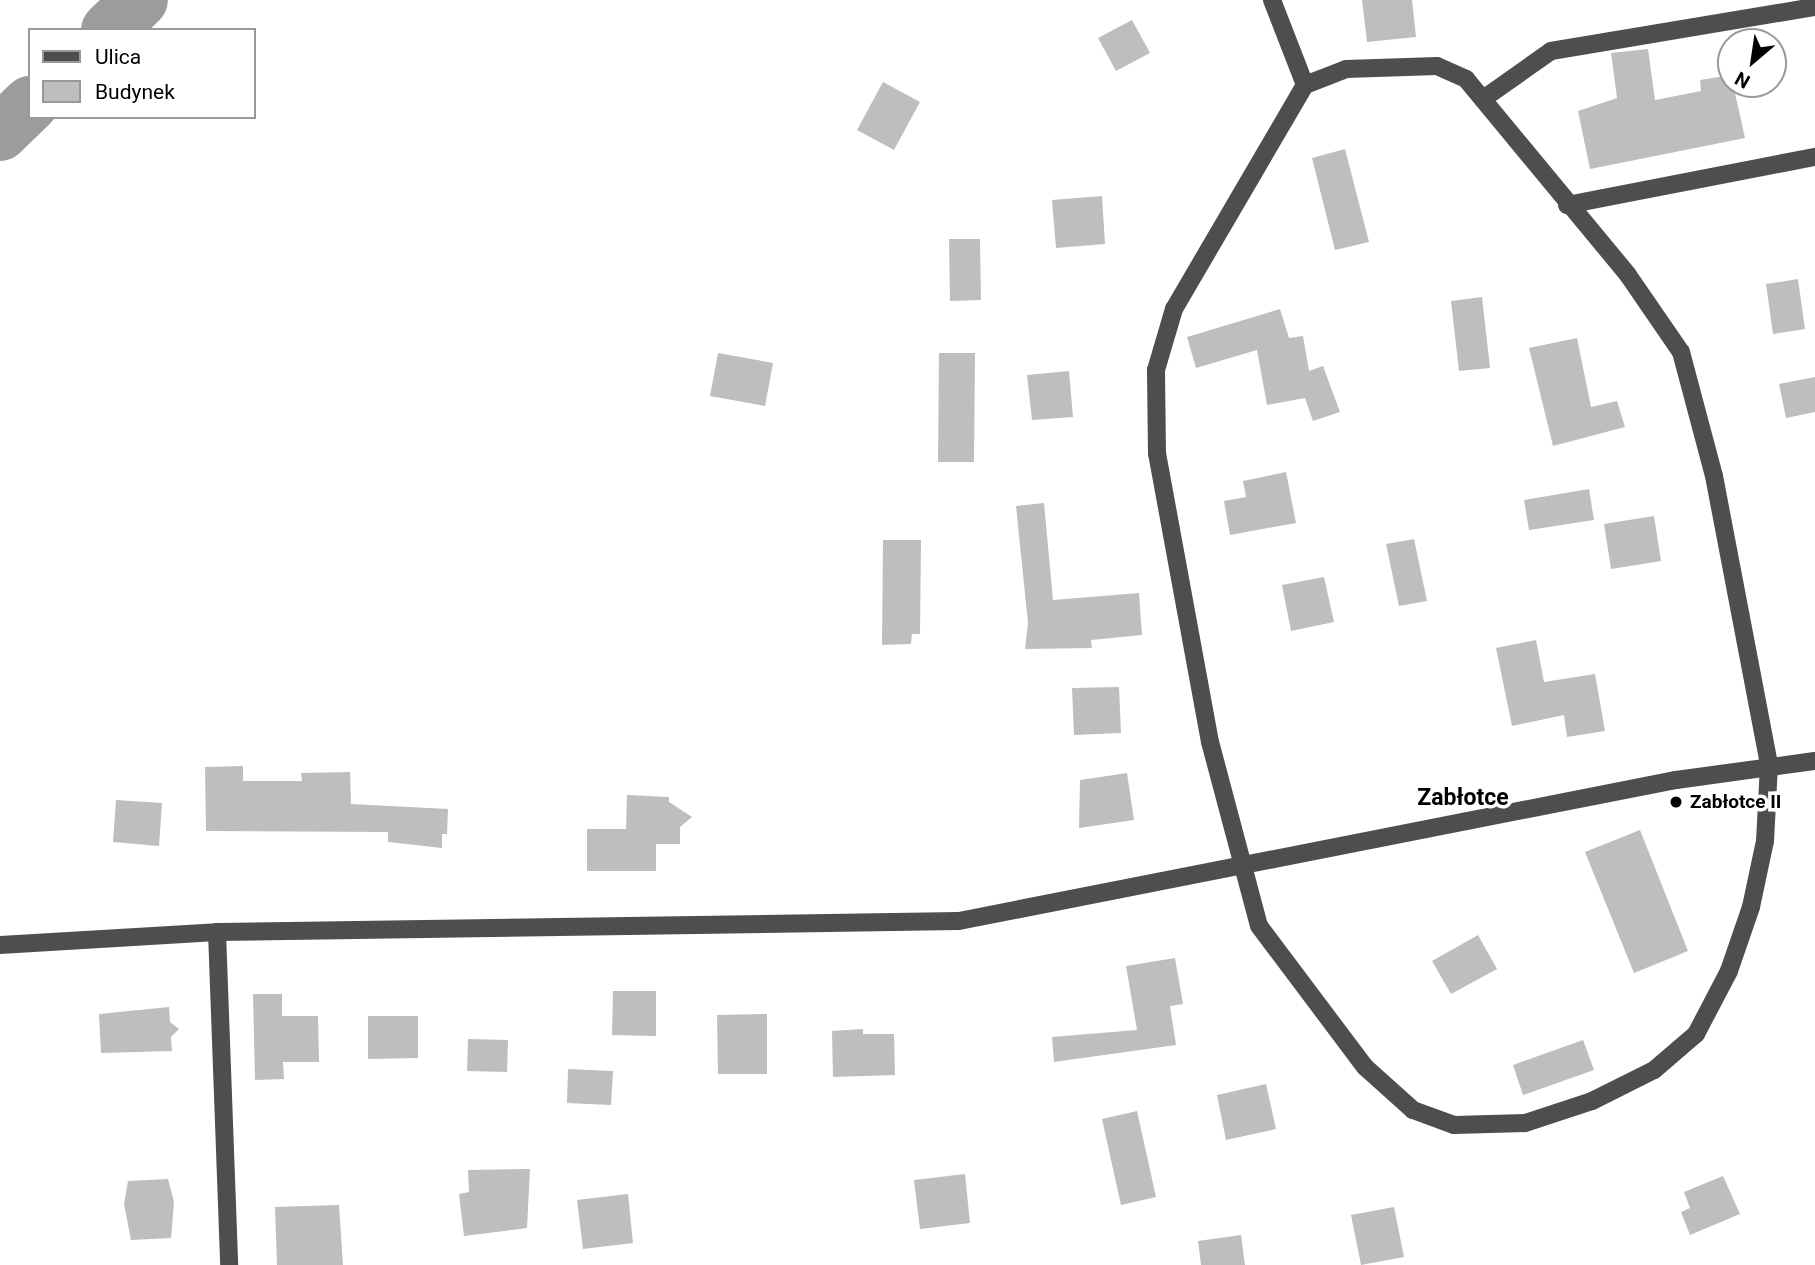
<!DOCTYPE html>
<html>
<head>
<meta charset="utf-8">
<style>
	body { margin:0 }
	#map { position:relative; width:1815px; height:1265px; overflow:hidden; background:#fff; font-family:Roboto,sans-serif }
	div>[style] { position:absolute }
	.river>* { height:56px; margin:-28px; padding:0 28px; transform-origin:28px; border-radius:28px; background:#9c9c9c }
	.building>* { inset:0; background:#bebebe }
	.minor>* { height:18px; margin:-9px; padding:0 9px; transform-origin:9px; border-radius:9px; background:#4e4e4e }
	.dots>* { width:19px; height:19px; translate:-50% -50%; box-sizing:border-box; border:4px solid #fff; border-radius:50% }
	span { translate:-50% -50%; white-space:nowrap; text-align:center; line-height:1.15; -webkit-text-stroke:7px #fff; paint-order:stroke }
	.poi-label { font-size:19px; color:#000; font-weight:700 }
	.left { translate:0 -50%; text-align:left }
	.quarter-label { font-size:23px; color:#000; font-weight:700 }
	.legend { position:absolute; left:28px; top:28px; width:228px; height:91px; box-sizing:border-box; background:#fff; border:2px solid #999; margin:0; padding:9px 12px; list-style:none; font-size:21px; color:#000 }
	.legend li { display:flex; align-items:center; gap:14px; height:35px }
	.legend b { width:35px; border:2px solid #999 }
	.north { position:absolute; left:1717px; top:28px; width:70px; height:70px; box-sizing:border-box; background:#fff; border:2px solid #999; border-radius:50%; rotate:209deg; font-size:19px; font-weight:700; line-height:28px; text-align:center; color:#000 }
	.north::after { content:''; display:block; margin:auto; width:24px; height:32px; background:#000; clip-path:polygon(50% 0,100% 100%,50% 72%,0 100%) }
</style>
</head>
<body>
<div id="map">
	<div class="river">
		<div style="left:109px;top:30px;width:43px;rotate:-44.1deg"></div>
		<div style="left:0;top:133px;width:42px;rotate:-44deg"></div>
	</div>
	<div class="building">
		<div style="clip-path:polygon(1362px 0,1412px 0,1416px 37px,1367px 42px)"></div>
		<div style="clip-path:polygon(1132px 20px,1150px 53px,1116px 71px,1098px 38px)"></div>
		<div style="clip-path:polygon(1648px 49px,1655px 100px,1701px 91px,1700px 80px,1731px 75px,1745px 138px,1590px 169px,1578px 111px,1617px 98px,1611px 53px)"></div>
		<div style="clip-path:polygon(883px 82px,920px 102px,894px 150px,857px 130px)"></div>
		<div style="clip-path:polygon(1345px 149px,1369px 242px,1335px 250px,1312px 158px)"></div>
		<div style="clip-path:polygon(1102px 196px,1105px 244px,1056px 248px,1052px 200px)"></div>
		<div style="clip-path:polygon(949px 239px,980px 239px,981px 300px,950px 301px)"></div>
		<div style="clip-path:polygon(1798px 279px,1805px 329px,1773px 334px,1766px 284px)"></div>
		<div style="clip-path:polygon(1482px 297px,1490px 368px,1459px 371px,1451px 301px)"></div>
		<div style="clip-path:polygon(1280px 309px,1289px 338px,1303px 336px,1309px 371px,1323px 366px,1340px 412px,1313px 421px,1305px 398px,1267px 405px,1257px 350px,1196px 368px,1187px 337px)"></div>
		<div style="clip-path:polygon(1577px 338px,1591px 407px,1617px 401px,1625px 427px,1553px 446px,1529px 348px)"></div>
		<div style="clip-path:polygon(718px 353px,773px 363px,765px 406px,710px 396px)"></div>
		<div style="clip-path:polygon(939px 353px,975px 353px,974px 462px,938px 462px)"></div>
		<div style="clip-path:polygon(1069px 371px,1073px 417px,1032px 420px,1027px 375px)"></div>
		<div style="clip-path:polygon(1815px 377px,1815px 412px,1786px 418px,1779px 384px)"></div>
		<div style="clip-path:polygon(1286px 472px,1296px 523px,1230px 535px,1224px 501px,1246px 497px,1243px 481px)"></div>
		<div style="clip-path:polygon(1589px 489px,1594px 520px,1529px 530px,1524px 500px)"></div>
		<div style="clip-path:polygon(1044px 503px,1053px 600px,1139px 593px,1142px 635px,1091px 640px,1092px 648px,1025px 649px,1028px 623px,1016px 506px)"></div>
		<div style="clip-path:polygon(1654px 516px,1661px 561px,1611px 569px,1604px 524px)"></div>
		<div style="clip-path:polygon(1414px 539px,1427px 601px,1399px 606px,1386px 544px)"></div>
		<div style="clip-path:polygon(883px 540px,921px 540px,920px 634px,912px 634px,911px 644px,882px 645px)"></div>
		<div style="clip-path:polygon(1324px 577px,1334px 622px,1291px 631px,1282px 585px)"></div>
		<div style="clip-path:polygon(1536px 640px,1544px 682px,1595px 674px,1605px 731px,1567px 737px,1564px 715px,1512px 726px,1496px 648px)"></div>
		<div style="clip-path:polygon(1119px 687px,1121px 733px,1074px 735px,1072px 688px)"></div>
		<div style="clip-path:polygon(243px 766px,243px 781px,302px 781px,301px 773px,350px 772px,351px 804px,448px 809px,447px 834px,442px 834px,442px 848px,388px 842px,388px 832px,206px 831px,205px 767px)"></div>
		<div style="clip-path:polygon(1127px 773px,1134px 820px,1079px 828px,1080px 780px)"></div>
		<div style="clip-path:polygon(627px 795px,669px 797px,669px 802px,692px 817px,680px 827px,680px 844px,656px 844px,656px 871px,587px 871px,587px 829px,626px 829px)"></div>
		<div style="clip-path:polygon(116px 800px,162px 803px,159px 846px,113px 842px)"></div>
		<div style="clip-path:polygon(1640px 830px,1688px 951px,1634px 973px,1585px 852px)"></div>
		<div style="clip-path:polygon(1478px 935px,1497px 969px,1451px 994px,1432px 961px)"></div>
		<div style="clip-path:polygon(1175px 958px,1183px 1004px,1170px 1006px,1176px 1045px,1054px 1062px,1052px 1037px,1137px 1030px,1126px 966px)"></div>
		<div style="clip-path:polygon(613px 991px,656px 991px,656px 1036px,612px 1035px)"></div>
		<div style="clip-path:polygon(253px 994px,282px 994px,282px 1016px,318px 1016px,319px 1062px,283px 1062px,284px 1079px,255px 1080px)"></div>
		<div style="clip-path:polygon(169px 1007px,170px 1022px,179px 1029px,171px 1037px,172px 1051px,101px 1053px,99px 1014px)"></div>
		<div style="clip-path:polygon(767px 1014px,767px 1074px,718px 1074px,717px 1015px)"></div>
		<div style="clip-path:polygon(368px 1016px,418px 1016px,418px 1058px,368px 1059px)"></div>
		<div style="clip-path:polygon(863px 1029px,863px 1034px,894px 1034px,895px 1075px,833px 1077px,832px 1031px)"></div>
		<div style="clip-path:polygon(468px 1039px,508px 1040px,507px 1072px,467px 1071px)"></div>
		<div style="clip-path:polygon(1583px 1040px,1594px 1070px,1523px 1095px,1513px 1065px)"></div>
		<div style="clip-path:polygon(568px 1069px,613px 1071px,611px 1105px,567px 1103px)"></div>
		<div style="clip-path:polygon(1266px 1084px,1276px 1129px,1226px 1140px,1217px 1095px)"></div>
		<div style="clip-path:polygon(1137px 1111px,1156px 1197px,1121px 1205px,1102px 1119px)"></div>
		<div style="clip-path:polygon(530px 1169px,527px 1228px,464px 1236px,459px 1194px,469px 1192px,468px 1170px)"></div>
		<div style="clip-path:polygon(965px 1174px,970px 1223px,920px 1229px,914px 1180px)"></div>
		<div style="clip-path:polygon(1723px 1176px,1740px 1214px,1690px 1235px,1681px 1212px,1690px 1208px,1684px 1192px)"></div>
		<div style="clip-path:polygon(168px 1179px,174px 1202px,171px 1238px,131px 1240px,124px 1204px,128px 1181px)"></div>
		<div style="clip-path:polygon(628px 1194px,633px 1243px,583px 1249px,577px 1200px)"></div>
		<div style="clip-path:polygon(339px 1205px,343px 1265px,277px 1265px,275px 1207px)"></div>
		<div style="clip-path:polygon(1394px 1207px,1404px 1257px,1361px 1265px,1351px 1215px)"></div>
		<div style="clip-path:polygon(1241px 1235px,1245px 1265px,1201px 1265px,1198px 1241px)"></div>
	</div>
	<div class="minor">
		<div style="left:1272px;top:0;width:91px;rotate:68.8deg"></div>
		<div style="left:1437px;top:66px;width:32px;rotate:24deg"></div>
		<div style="left:1466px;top:79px;width:254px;rotate:50.4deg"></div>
		<div style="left:1628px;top:275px;width:93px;rotate:55.5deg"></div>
		<div style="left:1681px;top:352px;width:128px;rotate:75.1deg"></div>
		<div style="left:1714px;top:476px;width:294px;rotate:79.2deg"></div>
		<div style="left:1769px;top:765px;width:76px;rotate:93deg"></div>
		<div style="left:1765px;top:841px;width:67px;rotate:102deg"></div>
		<div style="left:1751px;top:907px;width:68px;rotate:109deg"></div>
		<div style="left:1729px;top:971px;width:71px;rotate:117.6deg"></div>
		<div style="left:1696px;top:1034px;width:55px;rotate:139.4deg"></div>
		<div style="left:1654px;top:1070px;width:69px;rotate:153.4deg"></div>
		<div style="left:1592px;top:1101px;width:71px;rotate:161.8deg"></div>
		<div style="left:1525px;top:1123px;width:71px;rotate:178.4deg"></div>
		<div style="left:1454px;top:1125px;width:44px;rotate:-159.9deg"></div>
		<div style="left:1413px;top:1110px;width:64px;rotate:-138.1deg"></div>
		<div style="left:1365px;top:1067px;width:176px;rotate:-126.9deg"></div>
		<div style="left:1259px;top:926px;width:190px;rotate:-104.9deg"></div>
		<div style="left:1210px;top:742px;width:293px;rotate:-100.4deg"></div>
		<div style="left:1157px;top:454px;width:84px;rotate:-90.7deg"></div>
		<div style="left:1156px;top:370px;width:64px;rotate:-73.6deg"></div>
		<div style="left:1174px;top:309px;width:259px;rotate:-59.7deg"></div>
		<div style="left:1305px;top:85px;width:44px;rotate:-21.3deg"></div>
		<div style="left:1346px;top:69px;width:91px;rotate:-1.9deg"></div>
		<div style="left:1483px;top:99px;width:83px;rotate:-35.2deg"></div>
		<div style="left:1551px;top:51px;width:268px;rotate:-9.5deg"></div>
		<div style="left:1567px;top:205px;width:253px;rotate:-11deg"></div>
		<div style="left:217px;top:932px;width:333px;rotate:87.9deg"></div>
		<div style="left:0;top:945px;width:217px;rotate:-3.4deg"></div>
		<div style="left:217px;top:932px;width:742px;rotate:-0.85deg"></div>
		<div style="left:959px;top:921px;width:731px;rotate:-11.13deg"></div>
		<div style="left:1676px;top:780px;width:140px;rotate:-7.8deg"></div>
	</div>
	<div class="dots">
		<div style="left:1676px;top:802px;background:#000"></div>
	</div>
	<div class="poi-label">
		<span class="left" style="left:1690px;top:802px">Zabłotce II</span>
	</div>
	<div class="quarter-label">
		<span style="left:1463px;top:798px">Zabłotce</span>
	</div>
	<ul class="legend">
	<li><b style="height:9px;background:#4e4e4e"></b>Ulica</li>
	<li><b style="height:19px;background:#bebebe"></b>Budynek</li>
	</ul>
	<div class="north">N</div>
</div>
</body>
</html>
